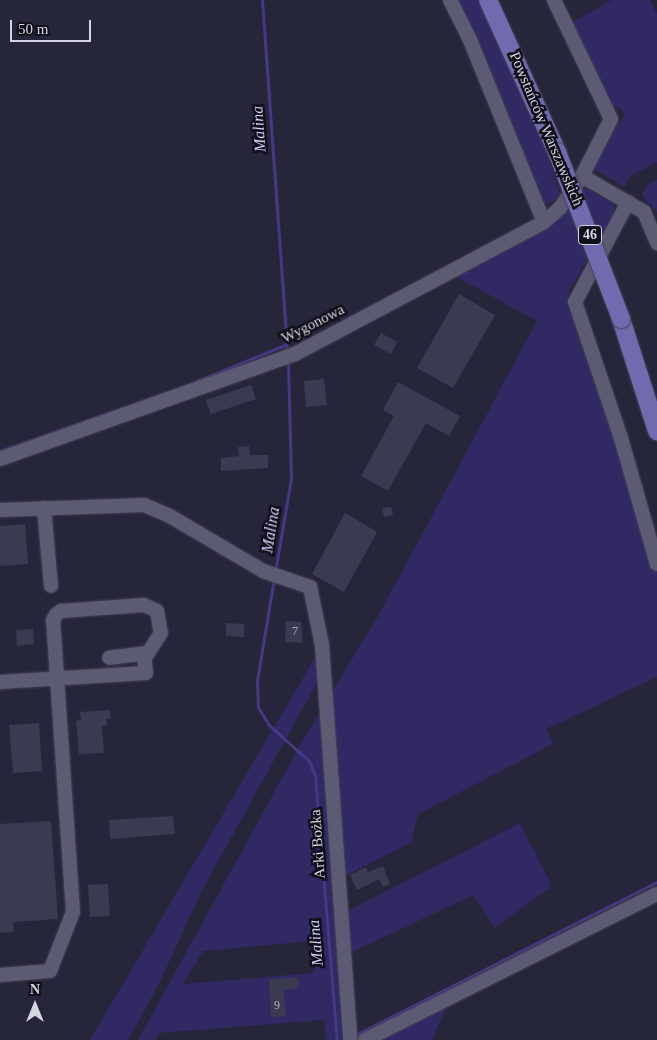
<!DOCTYPE html>
<html>
<head>
<meta charset="utf-8">
<style>
	body { margin:0 }
	#map { position:relative; width:657px; height:1040px; overflow:hidden; background:#26263b; font-family:Georgia,serif }
	div>[style] { position:absolute }
	.green>* { inset:0; background:#312964 }
	.stream>* { height:3px; margin:-1.5px; padding:0 1.5px; transform-origin:1.5px; border-radius:1.5px; background:#433985 }
	.building>* { inset:0; background:#3a3a51 }
	.roads { filter:drop-shadow(0 0 1px #434254) drop-shadow(0 0 1px #434254) }
	.minor>* { height:14px; margin:-7px; padding:0 7px; transform-origin:7px; border-radius:7px; background:#5c5b74 }
	.major>* { height:18px; margin:-9px; padding:0 9px; transform-origin:9px; border-radius:9px; background:#706bae }
	.bridges { filter:drop-shadow(0 0 1px #434254) drop-shadow(0 0 1px #434254) }
	.major-bridge>* { height:18px; margin:-9px; padding:0 9px; transform-origin:9px; border-radius:9px; background:#706bae }
	span { translate:-50% -50%; white-space:nowrap; text-align:center; line-height:1.15; -webkit-text-stroke:5px #10101a; paint-order:stroke }
	.number-label { font-size:12px; color:#aeaebe }
	.number-label span { -webkit-text-stroke-width:0 }
	.shield-label span { padding:1px 4px; background:#10101a; border:1px solid; border-radius:4px; -webkit-text-stroke-width:0 }
	.shield-label { font-size:14px; color:#d5d5e3; font-weight:700 }
	.street-label { font-size:15px; color:#d5d5e3 }
	.water-label { font-size:16px; color:#d1d1fd; font-style:italic }
	.north { position:absolute; left:10px; top:980px; width:50px; height:50px; -webkit-text-stroke:4px #10101a; paint-order:stroke; rotate:0deg; font-size:14px; font-weight:700; line-height:20px; text-align:center; color:#d5d5e3 }
	.north::after { content:''; display:block; margin:auto; width:18px; height:22px; background:#d5d5e3; clip-path:polygon(50% 0,100% 100%,50% 72%,0 100%) }
	.scale { position:absolute; left:10px; top:20px; width:81px; height:22px; box-sizing:border-box; border:2px solid #d5d5e3; border-top:0; padding-left:6px; font-size:15px; line-height:18px; white-space:nowrap; color:#d5d5e3; -webkit-text-stroke:4px #10101a; paint-order:stroke }
</style>
</head>
<body>
<div id="map">
	<div class="green">
		<div style="clip-path:polygon(450px 0,488px 0,557px 152px,547px 154px,561px 197px,546px 205px)"></div>
		<div style="clip-path:polygon(612px 0,650px 0,657px 14px,657px 162px,632px 175px,624px 187px,591px 167px,625px 114px,618px 106px,612px 109px,572px 22px)"></div>
		<div style="clip-path:polygon(657px 180px,657px 212px,642px 196px,646px 186px)"></div>
		<div style="clip-path:polygon(evenodd,580px 185px,614px 204px,614px 215px,569px 290px,568px 307px,657px 564px,657px 677px,546px 729px,553px 744px,418px 814px,411px 843px,337px 880px,340px 915px,520px 823px,552px 886px,495px 928px,473px 895px,344px 956px,350px 1040px,326px 1040px,324px 1020px,159px 1033px,155px 1040px,138px 1040px,303px 740px,377px 618px,537px 321px,453px 275px,548px 227px,580px 185px,312px 941px,314px 973px,183px 984px,203px 951px,312px 941px)"></div>
		<div style="clip-path:polygon(320px 649px,320px 677px,200px 894px,158px 986px,128px 1040px,90px 1040px)"></div>
		<div style="clip-path:polygon(442px 1001px,445px 1010px,432px 1040px,365px 1040px)"></div>
	</div>
	<div class="stream">
		<div style="left:262px;top:0;width:354px;rotate:85.9deg"></div>
		<div style="left:0;top:451px;width:196px;rotate:-19.4deg"></div>
		<div style="left:185px;top:386px;width:110px;rotate:-22.4deg"></div>
		<div style="left:275px;top:572px;width:95px;rotate:-80.3deg"></div>
		<div style="left:291px;top:478px;width:118px;rotate:-91.5deg"></div>
		<div style="left:274px;top:578px;width:104px;rotate:99.4deg"></div>
		<div style="left:257px;top:681px;width:26px;rotate:88deg"></div>
		<div style="left:258px;top:707px;width:21px;rotate:59deg"></div>
		<div style="left:269px;top:725px;width:54px;rotate:42deg"></div>
		<div style="left:309px;top:761px;width:15px;rotate:67deg"></div>
		<div style="left:315px;top:775px;width:266px;rotate:85.3deg"></div>
		<div style="left:357px;top:1034px;width:336px;rotate:-26.9deg"></div>
	</div>
	<div class="building">
		<div style="clip-path:polygon(459px 294px,495px 315px,453px 388px,417px 368px)"></div>
		<div style="clip-path:polygon(381px 333px,397px 342px,391px 354px,374px 345px)"></div>
		<div style="clip-path:polygon(324px 379px,327px 405px,306px 407px,304px 381px)"></div>
		<div style="clip-path:polygon(398px 382px,460px 416px,449px 436px,426px 423px,388px 491px,361px 476px,394px 416px,383px 410px)"></div>
		<div style="clip-path:polygon(251px 385px,256px 399px,211px 414px,206px 400px)"></div>
		<div style="clip-path:polygon(249px 446px,250px 455px,268px 455px,268px 468px,221px 471px,221px 458px,239px 456px,238px 447px)"></div>
		<div style="clip-path:polygon(391px 507px,393px 515px,384px 517px,382px 508px)"></div>
		<div style="clip-path:polygon(345px 513px,377px 532px,344px 592px,312px 574px)"></div>
		<div style="clip-path:polygon(25px 524px,28px 564px,0 566px,0 526px)"></div>
		<div style="clip-path:polygon(286px 621px,301px 622px,303px 643px,285px 642px)"></div>
		<div style="clip-path:polygon(226px 623px,244px 624px,244px 637px,226px 636px)"></div>
		<div style="clip-path:polygon(33px 629px,34px 644px,17px 646px,16px 630px)"></div>
		<div style="clip-path:polygon(110px 710px,111px 719px,107px 719px,107px 725px,102px 726px,104px 753px,79px 754px,76px 721px,81px 720px,80px 712px)"></div>
		<div style="clip-path:polygon(39px 723px,42px 771px,13px 773px,9px 725px)"></div>
		<div style="clip-path:polygon(173px 816px,175px 834px,110px 839px,109px 820px)"></div>
		<div style="clip-path:polygon(51px 821px,58px 919px,13px 922px,14px 932px,0 933px,0 824px)"></div>
		<div style="clip-path:polygon(383px 866px,390px 884px,383px 887px,379px 879px,357px 890px,350px 875px,366px 867px,368px 872px)"></div>
		<div style="clip-path:polygon(108px 884px,110px 916px,90px 917px,88px 885px)"></div>
		<div style="clip-path:polygon(298px 977px,299px 988px,284px 990px,286px 1016px,271px 1017px,269px 980px)"></div>
	</div>
	<div class="roads">
		<div class="minor">
			<div style="left:450px;top:0;width:45px;rotate:63.4deg"></div>
			<div style="left:470px;top:40px;width:196px;rotate:67.9deg"></div>
			<div style="left:582px;top:176px;width:72px;rotate:30.1deg"></div>
			<div style="left:644px;top:212px;width:34px;rotate:67deg"></div>
			<div style="left:628px;top:202px;width:113px;rotate:117.9deg"></div>
			<div style="left:575px;top:302px;width:144px;rotate:71.3deg"></div>
			<div style="left:621px;top:438px;width:131px;rotate:74.1deg"></div>
			<div style="left:0;top:459px;width:313px;rotate:-19.6deg"></div>
			<div style="left:295px;top:354px;width:282px;rotate:-27.9deg"></div>
			<div style="left:544px;top:222px;width:21px;rotate:-41deg"></div>
			<div style="left:560px;top:208px;width:39px;rotate:-55deg"></div>
			<div style="left:582px;top:176px;width:64px;rotate:-63deg"></div>
			<div style="left:611px;top:119px;width:132px;rotate:-115.6deg"></div>
			<div style="left:44px;top:508px;width:78px;rotate:84.9deg"></div>
			<div style="left:0;top:510px;width:144px;rotate:-2deg"></div>
			<div style="left:144px;top:505px;width:26px;rotate:23deg"></div>
			<div style="left:168px;top:515px;width:110px;rotate:30.5deg"></div>
			<div style="left:263px;top:571px;width:50px;rotate:18.8deg"></div>
			<div style="left:310px;top:587px;width:59px;rotate:78.3deg"></div>
			<div style="left:322px;top:645px;width:396px;rotate:85.9deg"></div>
			<div style="left:0;top:682px;width:146px;rotate:-3.5deg"></div>
			<div style="left:146px;top:673px;width:18px;rotate:-96deg"></div>
			<div style="left:0;top:975px;width:50px;rotate:-4.6deg"></div>
			<div style="left:50px;top:971px;width:63px;rotate:-68.7deg"></div>
			<div style="left:73px;top:912px;width:293px;rotate:-93.9deg"></div>
			<div style="left:53px;top:620px;width:6px;rotate:-59deg"></div>
			<div style="left:56px;top:615px;width:6px;rotate:-39deg"></div>
			<div style="left:61px;top:611px;width:83px;rotate:-4.1deg"></div>
			<div style="left:144px;top:605px;width:14px;rotate:25deg"></div>
			<div style="left:157px;top:611px;width:22px;rotate:80deg"></div>
			<div style="left:161px;top:633px;width:24px;rotate:123deg"></div>
			<div style="left:148px;top:653px;width:39px;rotate:173deg"></div>
			<div style="left:365px;top:1040px;width:326px;rotate:-26.6deg"></div>
		</div>
		<div class="major">
			<div style="left:488px;top:0;width:167px;rotate:65.6deg"></div>
			<div style="left:621px;top:319px;width:118px;rotate:72.2deg"></div>
		</div>
	</div>
	<div class="bridges">
		<div class="major-bridge">
			<div style="left:557px;top:152px;width:179px;rotate:69deg"></div>
		</div>
	</div>
	<div class="number-label">
		<span style="left:295px;top:632px">7</span>
		<span style="left:277px;top:1006px">9</span>
	</div>
	<div class="shield-label">
		<span style="left:590px;top:235px">46</span>
	</div>
	<div class="street-label">
		<span style="left:546px;top:129px;rotate:67deg">Powstańców Warszawskich</span>
		<span style="left:313px;top:324px;rotate:-27deg">Wygonowa</span>
		<span style="left:318px;top:844px;rotate:-94deg">Arki Bożka</span>
	</div>
	<div class="water-label">
		<span style="left:259px;top:129px;rotate:-94deg">Malina</span>
		<span style="left:271px;top:530px;rotate:-81deg">Malina</span>
		<span style="left:316px;top:943px;rotate:-95deg">Malina</span>
	</div>
	<div class="north">N</div>
	<div class="scale">50 m</div>
</div>
</body>
</html>
